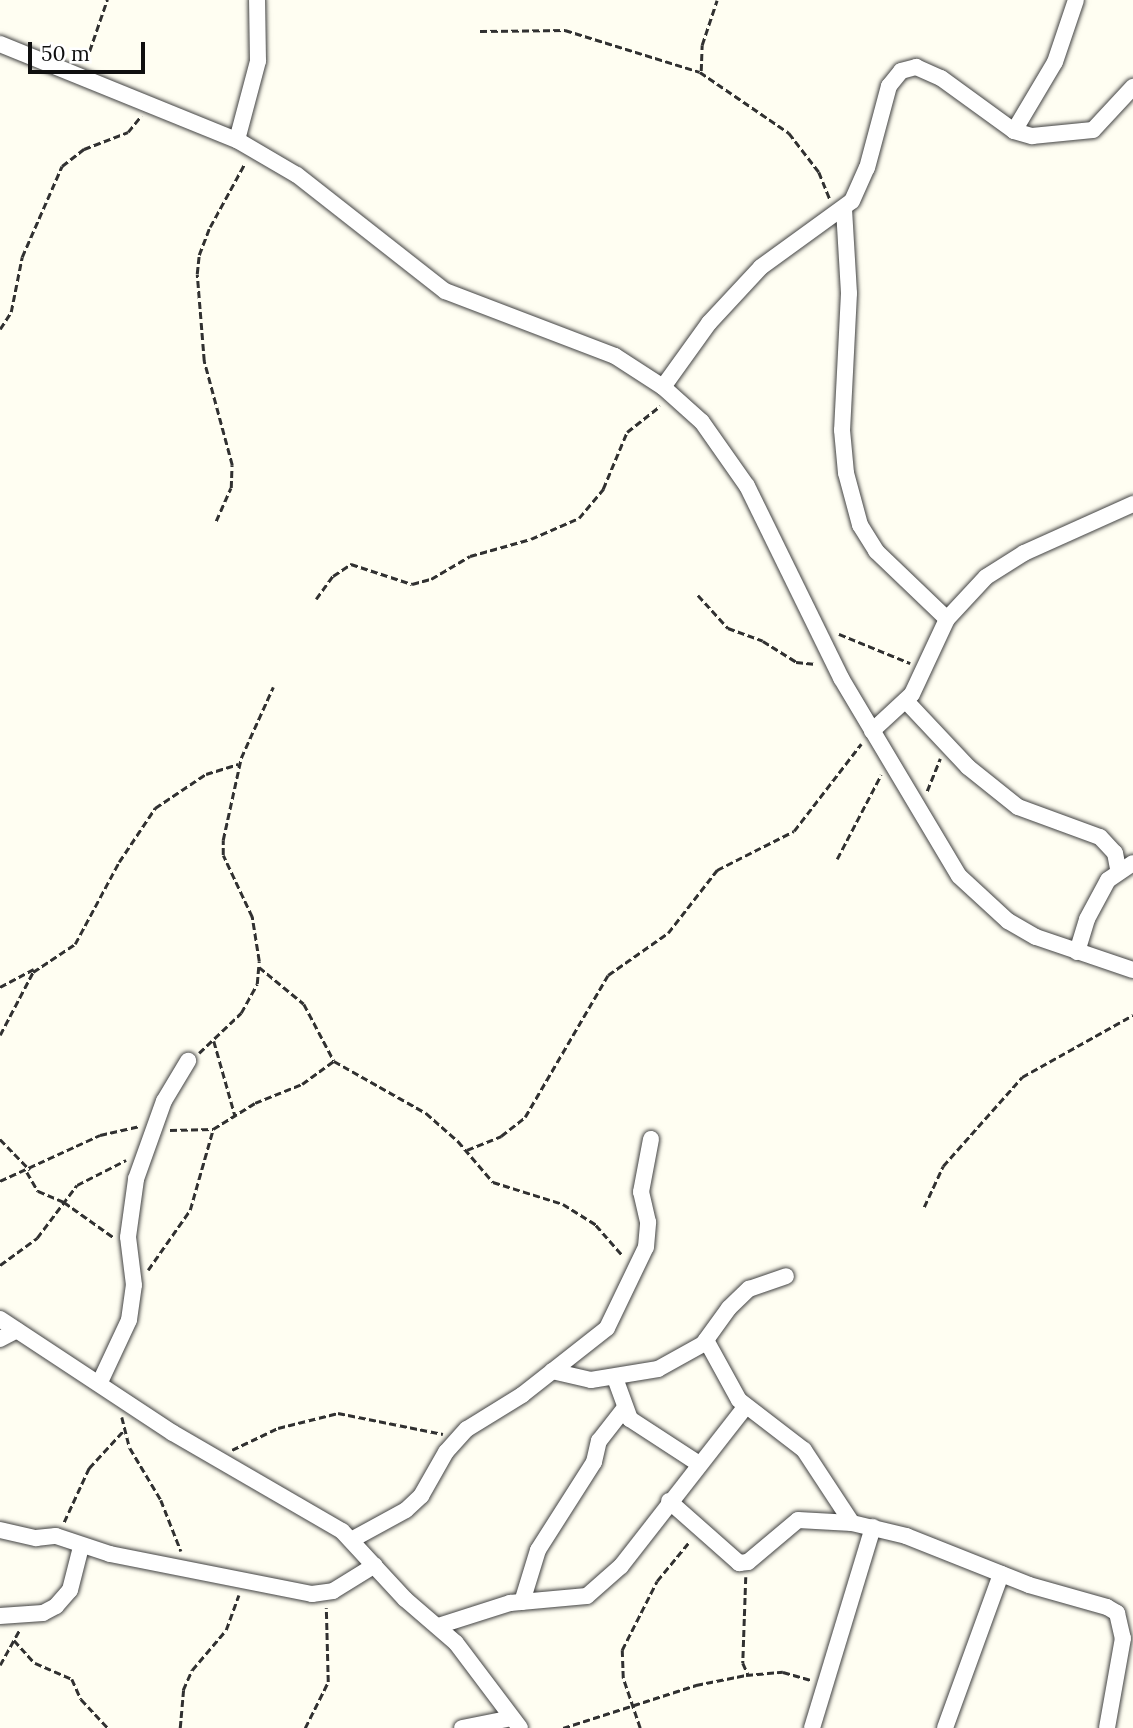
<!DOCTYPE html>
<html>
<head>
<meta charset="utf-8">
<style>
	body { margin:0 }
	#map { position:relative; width:1133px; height:1728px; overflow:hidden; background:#fffef2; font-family:Lora,serif }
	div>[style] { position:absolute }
	.path>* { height:2.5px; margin-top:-1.25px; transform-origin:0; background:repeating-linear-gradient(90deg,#313131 0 7px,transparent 0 10.5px) }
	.roads { filter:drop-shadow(0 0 2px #424242) drop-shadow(0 0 2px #424242) }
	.street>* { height:16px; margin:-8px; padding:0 8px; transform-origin:8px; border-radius:8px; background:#fff }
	span { translate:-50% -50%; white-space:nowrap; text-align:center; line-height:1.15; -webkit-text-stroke:7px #fff; paint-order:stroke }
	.scale { position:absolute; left:28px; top:42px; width:117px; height:32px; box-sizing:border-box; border:4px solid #0f0f0f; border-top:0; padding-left:9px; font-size:21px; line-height:24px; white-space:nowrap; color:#0f0f0f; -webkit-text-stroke:5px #fff; paint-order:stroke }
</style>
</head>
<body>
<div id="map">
	<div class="path">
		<div style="left:480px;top:31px;width:85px;rotate:-0.7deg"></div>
		<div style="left:565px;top:30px;width:141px;rotate:17.3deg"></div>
		<div style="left:700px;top:72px;width:108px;rotate:34.4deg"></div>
		<div style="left:789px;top:133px;width:49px;rotate:52.4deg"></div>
		<div style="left:819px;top:172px;width:29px;rotate:68deg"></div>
		<div style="left:86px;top:61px;width:65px;rotate:-71deg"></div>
		<div style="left:701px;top:71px;width:26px;rotate:-88deg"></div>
		<div style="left:702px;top:45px;width:47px;rotate:-71.6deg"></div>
		<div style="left:0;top:329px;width:20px;rotate:-57deg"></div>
		<div style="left:11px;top:312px;width:56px;rotate:-78.7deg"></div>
		<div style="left:22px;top:257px;width:99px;rotate:-66.3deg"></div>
		<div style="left:62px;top:166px;width:28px;rotate:-38deg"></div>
		<div style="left:84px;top:149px;width:47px;rotate:-21.1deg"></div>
		<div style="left:128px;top:132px;width:21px;rotate:-51deg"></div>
		<div style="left:216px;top:521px;width:36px;rotate:-66deg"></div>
		<div style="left:231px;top:488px;width:23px;rotate:-88deg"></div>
		<div style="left:232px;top:465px;width:108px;rotate:-105.1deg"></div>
		<div style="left:204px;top:361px;width:87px;rotate:-94.6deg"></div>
		<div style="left:197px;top:274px;width:19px;rotate:-84deg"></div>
		<div style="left:199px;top:255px;width:30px;rotate:-69deg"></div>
		<div style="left:210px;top:227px;width:73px;rotate:-61.3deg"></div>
		<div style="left:698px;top:595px;width:45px;rotate:47.7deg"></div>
		<div style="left:728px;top:628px;width:37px;rotate:20deg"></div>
		<div style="left:763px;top:641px;width:39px;rotate:32deg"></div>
		<div style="left:796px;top:662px;width:20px;rotate:6deg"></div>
		<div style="left:316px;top:599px;width:29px;rotate:-54deg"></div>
		<div style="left:333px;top:576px;width:22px;rotate:-34deg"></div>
		<div style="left:351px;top:564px;width:64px;rotate:18.2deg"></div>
		<div style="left:412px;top:584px;width:20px;rotate:-15deg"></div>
		<div style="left:431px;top:579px;width:45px;rotate:-30.5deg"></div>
		<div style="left:470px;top:556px;width:63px;rotate:-15.6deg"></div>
		<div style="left:531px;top:539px;width:52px;rotate:-23.6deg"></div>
		<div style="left:579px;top:518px;width:38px;rotate:-50deg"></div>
		<div style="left:603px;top:489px;width:62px;rotate:-67.2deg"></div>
		<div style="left:627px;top:432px;width:42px;rotate:-38.2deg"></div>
		<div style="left:839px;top:634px;width:77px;rotate:22.2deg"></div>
		<div style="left:927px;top:791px;width:35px;rotate:-68deg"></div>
		<div style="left:837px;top:859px;width:95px;rotate:-62.4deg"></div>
		<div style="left:259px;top:967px;width:58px;rotate:39.4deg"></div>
		<div style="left:304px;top:1004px;width:64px;rotate:62.2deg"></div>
		<div style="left:334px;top:1061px;width:106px;rotate:29.5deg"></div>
		<div style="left:426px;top:1113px;width:43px;rotate:41.2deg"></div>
		<div style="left:458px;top:1141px;width:54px;rotate:49.5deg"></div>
		<div style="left:493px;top:1182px;width:73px;rotate:17.4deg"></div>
		<div style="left:563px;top:1204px;width:39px;rotate:32deg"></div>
		<div style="left:596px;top:1225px;width:41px;rotate:48.9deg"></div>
		<div style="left:0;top:987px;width:38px;rotate:-28deg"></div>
		<div style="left:0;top:1035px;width:71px;rotate:-62.4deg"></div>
		<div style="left:33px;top:972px;width:50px;rotate:-33.7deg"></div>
		<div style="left:75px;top:944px;width:93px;rotate:-61.8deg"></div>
		<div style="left:119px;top:862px;width:65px;rotate:-56.3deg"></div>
		<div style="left:155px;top:808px;width:61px;rotate:-33.7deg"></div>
		<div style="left:206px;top:774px;width:34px;rotate:-17deg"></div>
		<div style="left:214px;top:1041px;width:77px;rotate:74.2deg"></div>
		<div style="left:199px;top:1053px;width:58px;rotate:-43.6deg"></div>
		<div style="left:241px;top:1013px;width:33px;rotate:-61deg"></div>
		<div style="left:257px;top:984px;width:23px;rotate:-85deg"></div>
		<div style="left:259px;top:961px;width:45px;rotate:-99deg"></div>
		<div style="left:252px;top:917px;width:68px;rotate:-115.1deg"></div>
		<div style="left:223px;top:855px;width:15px;rotate:-90deg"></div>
		<div style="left:223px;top:840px;width:84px;rotate:-77.6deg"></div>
		<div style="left:241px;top:758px;width:78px;rotate:-65.7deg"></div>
		<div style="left:170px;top:1130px;width:43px;rotate:-1.3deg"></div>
		<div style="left:213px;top:1129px;width:49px;rotate:-31.8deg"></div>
		<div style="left:255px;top:1103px;width:51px;rotate:-22deg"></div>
		<div style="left:302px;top:1084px;width:39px;rotate:-36deg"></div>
		<div style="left:0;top:1139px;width:43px;rotate:45.9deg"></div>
		<div style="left:467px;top:1150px;width:37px;rotate:-22deg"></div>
		<div style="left:501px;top:1136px;width:31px;rotate:-38deg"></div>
		<div style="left:525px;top:1117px;width:164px;rotate:-59.7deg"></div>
		<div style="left:608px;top:975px;width:73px;rotate:-35deg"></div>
		<div style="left:668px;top:933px;width:80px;rotate:-52.1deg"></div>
		<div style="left:717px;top:870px;width:86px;rotate:-26.9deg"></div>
		<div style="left:794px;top:831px;width:110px;rotate:-52.4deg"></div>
		<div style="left:27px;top:1172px;width:22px;rotate:60deg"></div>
		<div style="left:38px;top:1191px;width:28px;rotate:23deg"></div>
		<div style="left:64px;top:1202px;width:60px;rotate:35.5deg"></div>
		<div style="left:0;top:1181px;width:110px;rotate:-24.7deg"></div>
		<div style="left:100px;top:1135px;width:41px;rotate:-12.7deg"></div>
		<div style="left:924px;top:1207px;width:45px;rotate:-65.1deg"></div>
		<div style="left:943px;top:1166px;width:119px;rotate:-48.4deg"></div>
		<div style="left:1022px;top:1077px;width:127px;rotate:-29.2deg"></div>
		<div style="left:0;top:1265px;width:46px;rotate:-36.1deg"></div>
		<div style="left:37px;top:1238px;width:66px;rotate:-53deg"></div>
		<div style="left:77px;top:1185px;width:55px;rotate:-27deg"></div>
		<div style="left:148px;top:1270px;width:73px;rotate:-55deg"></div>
		<div style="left:190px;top:1210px;width:84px;rotate:-74.1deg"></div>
		<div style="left:122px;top:1417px;width:32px;rotate:76deg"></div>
		<div style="left:130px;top:1448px;width:61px;rotate:59.2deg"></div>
		<div style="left:161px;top:1500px;width:55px;rotate:68.6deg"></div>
		<div style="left:232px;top:1450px;width:51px;rotate:-25.6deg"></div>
		<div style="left:278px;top:1428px;width:62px;rotate:-14deg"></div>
		<div style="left:338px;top:1413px;width:107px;rotate:11.3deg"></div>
		<div style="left:64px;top:1522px;width:60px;rotate:-65.2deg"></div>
		<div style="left:89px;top:1468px;width:52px;rotate:-47.4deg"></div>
		<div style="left:746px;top:1577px;width:86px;rotate:92deg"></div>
		<div style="left:743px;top:1663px;width:12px;rotate:66deg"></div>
		<div style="left:14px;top:1640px;width:31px;rotate:48deg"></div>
		<div style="left:35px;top:1663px;width:40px;rotate:23.4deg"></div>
		<div style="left:72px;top:1679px;width:22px;rotate:66deg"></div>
		<div style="left:81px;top:1699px;width:40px;rotate:47deg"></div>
		<div style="left:0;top:1665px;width:39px;rotate:-61deg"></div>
		<div style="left:180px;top:1728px;width:38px;rotate:-85deg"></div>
		<div style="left:183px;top:1690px;width:22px;rotate:-66deg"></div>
		<div style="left:192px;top:1670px;width:52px;rotate:-49.6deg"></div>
		<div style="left:226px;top:1630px;width:37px;rotate:-70deg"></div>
		<div style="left:305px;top:1728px;width:51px;rotate:-63.4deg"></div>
		<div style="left:328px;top:1682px;width:74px;rotate:-91.5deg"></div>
		<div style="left:563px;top:1728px;width:140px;rotate:-17.9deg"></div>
		<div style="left:696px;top:1685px;width:51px;rotate:-11.3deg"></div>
		<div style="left:746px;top:1675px;width:37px;rotate:-5deg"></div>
		<div style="left:783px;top:1672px;width:29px;rotate:16deg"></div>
		<div style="left:640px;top:1728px;width:53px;rotate:-108.8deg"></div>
		<div style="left:623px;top:1678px;width:28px;rotate:-92deg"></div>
		<div style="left:622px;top:1650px;width:77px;rotate:-63.1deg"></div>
		<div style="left:657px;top:1581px;width:52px;rotate:-50.5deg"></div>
	</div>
	<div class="roads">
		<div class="street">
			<div style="left:0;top:44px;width:256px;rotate:22.1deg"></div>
			<div style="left:237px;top:140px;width:69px;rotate:30.3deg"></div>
			<div style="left:297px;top:175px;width:188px;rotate:38.1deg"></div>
			<div style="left:445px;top:291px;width:182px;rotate:20.9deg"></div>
			<div style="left:615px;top:356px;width:57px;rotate:32.9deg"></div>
			<div style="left:663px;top:387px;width:52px;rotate:41.9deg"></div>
			<div style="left:702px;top:422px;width:78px;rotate:54.9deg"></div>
			<div style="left:747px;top:486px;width:214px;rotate:63.9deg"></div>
			<div style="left:841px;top:678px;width:230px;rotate:59.2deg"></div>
			<div style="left:959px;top:876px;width:67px;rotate:42.6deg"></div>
			<div style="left:1008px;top:921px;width:32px;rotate:30deg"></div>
			<div style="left:1036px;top:937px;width:102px;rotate:18.8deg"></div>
			<div style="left:1014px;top:131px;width:80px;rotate:-59.3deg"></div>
			<div style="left:1055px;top:62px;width:65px;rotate:-71.3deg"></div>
			<div style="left:237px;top:140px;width:82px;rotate:-75.1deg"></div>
			<div style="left:258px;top:61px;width:61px;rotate:-90.9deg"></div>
			<div style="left:844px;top:209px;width:84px;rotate:86.6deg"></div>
			<div style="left:849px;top:293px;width:137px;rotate:92.9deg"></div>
			<div style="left:842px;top:430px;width:43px;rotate:84.7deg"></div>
			<div style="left:846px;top:473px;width:54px;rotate:74.9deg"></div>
			<div style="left:860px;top:525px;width:31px;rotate:58deg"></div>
			<div style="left:876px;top:551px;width:98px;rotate:43.8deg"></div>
			<div style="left:663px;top:387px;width:79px;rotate:-54.3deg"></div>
			<div style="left:709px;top:323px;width:76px;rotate:-47.1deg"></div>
			<div style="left:761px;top:267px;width:112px;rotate:-36deg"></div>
			<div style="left:852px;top:201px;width:36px;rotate:-66deg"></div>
			<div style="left:867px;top:168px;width:85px;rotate:-75deg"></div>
			<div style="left:889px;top:86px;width:19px;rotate:-51deg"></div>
			<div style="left:901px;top:71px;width:16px;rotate:-15deg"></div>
			<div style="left:916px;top:67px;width:27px;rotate:24deg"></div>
			<div style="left:941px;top:78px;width:90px;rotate:36deg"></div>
			<div style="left:1014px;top:131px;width:19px;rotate:16deg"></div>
			<div style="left:1032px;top:136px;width:61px;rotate:-5.6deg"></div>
			<div style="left:1093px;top:130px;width:59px;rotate:-47.1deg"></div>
			<div style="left:906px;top:701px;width:91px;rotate:46.8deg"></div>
			<div style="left:968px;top:767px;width:64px;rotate:38.7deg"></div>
			<div style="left:1018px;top:807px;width:87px;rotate:20.1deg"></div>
			<div style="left:1100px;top:837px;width:22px;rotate:47deg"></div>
			<div style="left:1115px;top:853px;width:16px;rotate:79deg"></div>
			<div style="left:872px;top:731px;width:54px;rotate:-42.8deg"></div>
			<div style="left:912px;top:694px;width:83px;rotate:-65deg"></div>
			<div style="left:947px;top:619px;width:57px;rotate:-47.1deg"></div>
			<div style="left:986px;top:577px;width:45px;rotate:-32.3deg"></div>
			<div style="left:1024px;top:553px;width:120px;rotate:-24.2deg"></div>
			<div style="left:1077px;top:952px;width:34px;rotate:-73deg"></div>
			<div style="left:1087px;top:919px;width:44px;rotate:-61.7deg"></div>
			<div style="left:1108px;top:880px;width:30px;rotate:-34deg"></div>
			<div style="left:0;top:1319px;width:207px;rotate:33.4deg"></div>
			<div style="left:173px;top:1433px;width:195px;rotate:30.1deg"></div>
			<div style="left:342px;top:1531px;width:93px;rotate:47.2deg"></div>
			<div style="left:405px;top:1599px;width:67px;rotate:40.8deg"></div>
			<div style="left:456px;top:1643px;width:106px;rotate:53deg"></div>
			<div style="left:0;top:1339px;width:19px;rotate:-28deg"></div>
			<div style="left:706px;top:1340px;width:68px;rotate:61.2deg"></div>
			<div style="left:739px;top:1400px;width:82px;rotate:37.6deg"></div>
			<div style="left:804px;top:1450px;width:87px;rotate:56.7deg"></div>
			<div style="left:552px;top:1371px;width:40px;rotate:13deg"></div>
			<div style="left:591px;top:1380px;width:68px;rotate:-9.3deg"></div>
			<div style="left:658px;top:1369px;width:51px;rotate:-29.1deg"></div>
			<div style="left:703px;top:1344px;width:44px;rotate:-54.2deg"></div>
			<div style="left:729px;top:1308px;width:28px;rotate:-44deg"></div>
			<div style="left:749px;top:1289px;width:39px;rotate:-19deg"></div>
			<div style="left:615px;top:1378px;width:44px;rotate:69.9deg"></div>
			<div style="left:630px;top:1419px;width:82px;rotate:33.1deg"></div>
			<div style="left:100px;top:1382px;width:68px;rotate:-64.9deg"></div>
			<div style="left:129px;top:1320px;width:35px;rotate:-82deg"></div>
			<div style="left:134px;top:1285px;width:48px;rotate:-97.1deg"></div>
			<div style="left:128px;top:1237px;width:59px;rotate:-82.1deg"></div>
			<div style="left:136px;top:1179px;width:83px;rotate:-70.3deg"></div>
			<div style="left:164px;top:1101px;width:47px;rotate:-59deg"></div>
			<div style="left:669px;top:1501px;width:94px;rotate:41.5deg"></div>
			<div style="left:739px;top:1563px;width:9px;rotate:-6deg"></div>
			<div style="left:748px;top:1562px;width:65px;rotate:-40deg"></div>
			<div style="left:798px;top:1520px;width:54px;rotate:3.2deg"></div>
			<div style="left:852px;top:1523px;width:56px;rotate:13.5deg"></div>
			<div style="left:906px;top:1536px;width:132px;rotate:21.7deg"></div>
			<div style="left:1029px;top:1585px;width:81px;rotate:15.8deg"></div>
			<div style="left:1107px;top:1607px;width:12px;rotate:31deg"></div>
			<div style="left:1117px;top:1613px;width:26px;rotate:77deg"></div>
			<div style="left:1123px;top:1638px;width:91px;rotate:100.1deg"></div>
			<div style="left:0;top:1530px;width:37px;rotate:13deg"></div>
			<div style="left:36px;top:1538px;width:20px;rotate:-6deg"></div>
			<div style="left:56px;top:1536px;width:57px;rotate:18.4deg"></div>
			<div style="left:110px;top:1554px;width:206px;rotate:11.2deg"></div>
			<div style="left:312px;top:1594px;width:21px;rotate:-8deg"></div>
			<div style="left:333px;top:1591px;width:49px;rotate:-31.8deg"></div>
			<div style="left:353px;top:1539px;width:60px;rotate:-28.7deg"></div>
			<div style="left:406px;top:1510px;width:21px;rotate:-43deg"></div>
			<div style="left:421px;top:1496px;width:51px;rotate:-60.4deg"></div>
			<div style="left:446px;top:1452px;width:31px;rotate:-48deg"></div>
			<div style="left:467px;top:1429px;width:65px;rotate:-31.7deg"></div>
			<div style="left:522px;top:1395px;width:108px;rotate:-38.2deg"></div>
			<div style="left:607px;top:1328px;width:90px;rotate:-64.3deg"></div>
			<div style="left:646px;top:1247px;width:25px;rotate:-85deg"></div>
			<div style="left:648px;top:1222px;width:31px;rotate:-103deg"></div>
			<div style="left:641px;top:1192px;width:54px;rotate:-79.3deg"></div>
			<div style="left:522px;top:1602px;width:54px;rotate:-72.9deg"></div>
			<div style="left:538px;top:1550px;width:104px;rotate:-57.5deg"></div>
			<div style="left:594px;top:1462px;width:22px;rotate:-77deg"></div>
			<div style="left:599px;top:1441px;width:39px;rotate:-52deg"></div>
			<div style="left:0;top:1616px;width:43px;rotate:-4deg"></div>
			<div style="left:43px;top:1613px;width:15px;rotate:-28deg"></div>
			<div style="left:56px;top:1606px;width:21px;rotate:-49deg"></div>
			<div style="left:70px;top:1590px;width:44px;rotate:-75.7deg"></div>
			<div style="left:438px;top:1626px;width:76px;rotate:-17.7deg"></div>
			<div style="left:510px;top:1603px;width:77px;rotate:-5.2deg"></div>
			<div style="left:587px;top:1596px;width:45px;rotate:-41.4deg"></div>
			<div style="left:621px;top:1566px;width:203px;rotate:-52deg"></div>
			<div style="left:462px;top:1728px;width:51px;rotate:-11.3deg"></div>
			<div style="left:812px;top:1728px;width:210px;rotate:-73.1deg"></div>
			<div style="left:945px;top:1728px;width:164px;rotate:-70deg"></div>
		</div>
	</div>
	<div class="scale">50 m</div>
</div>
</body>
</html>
